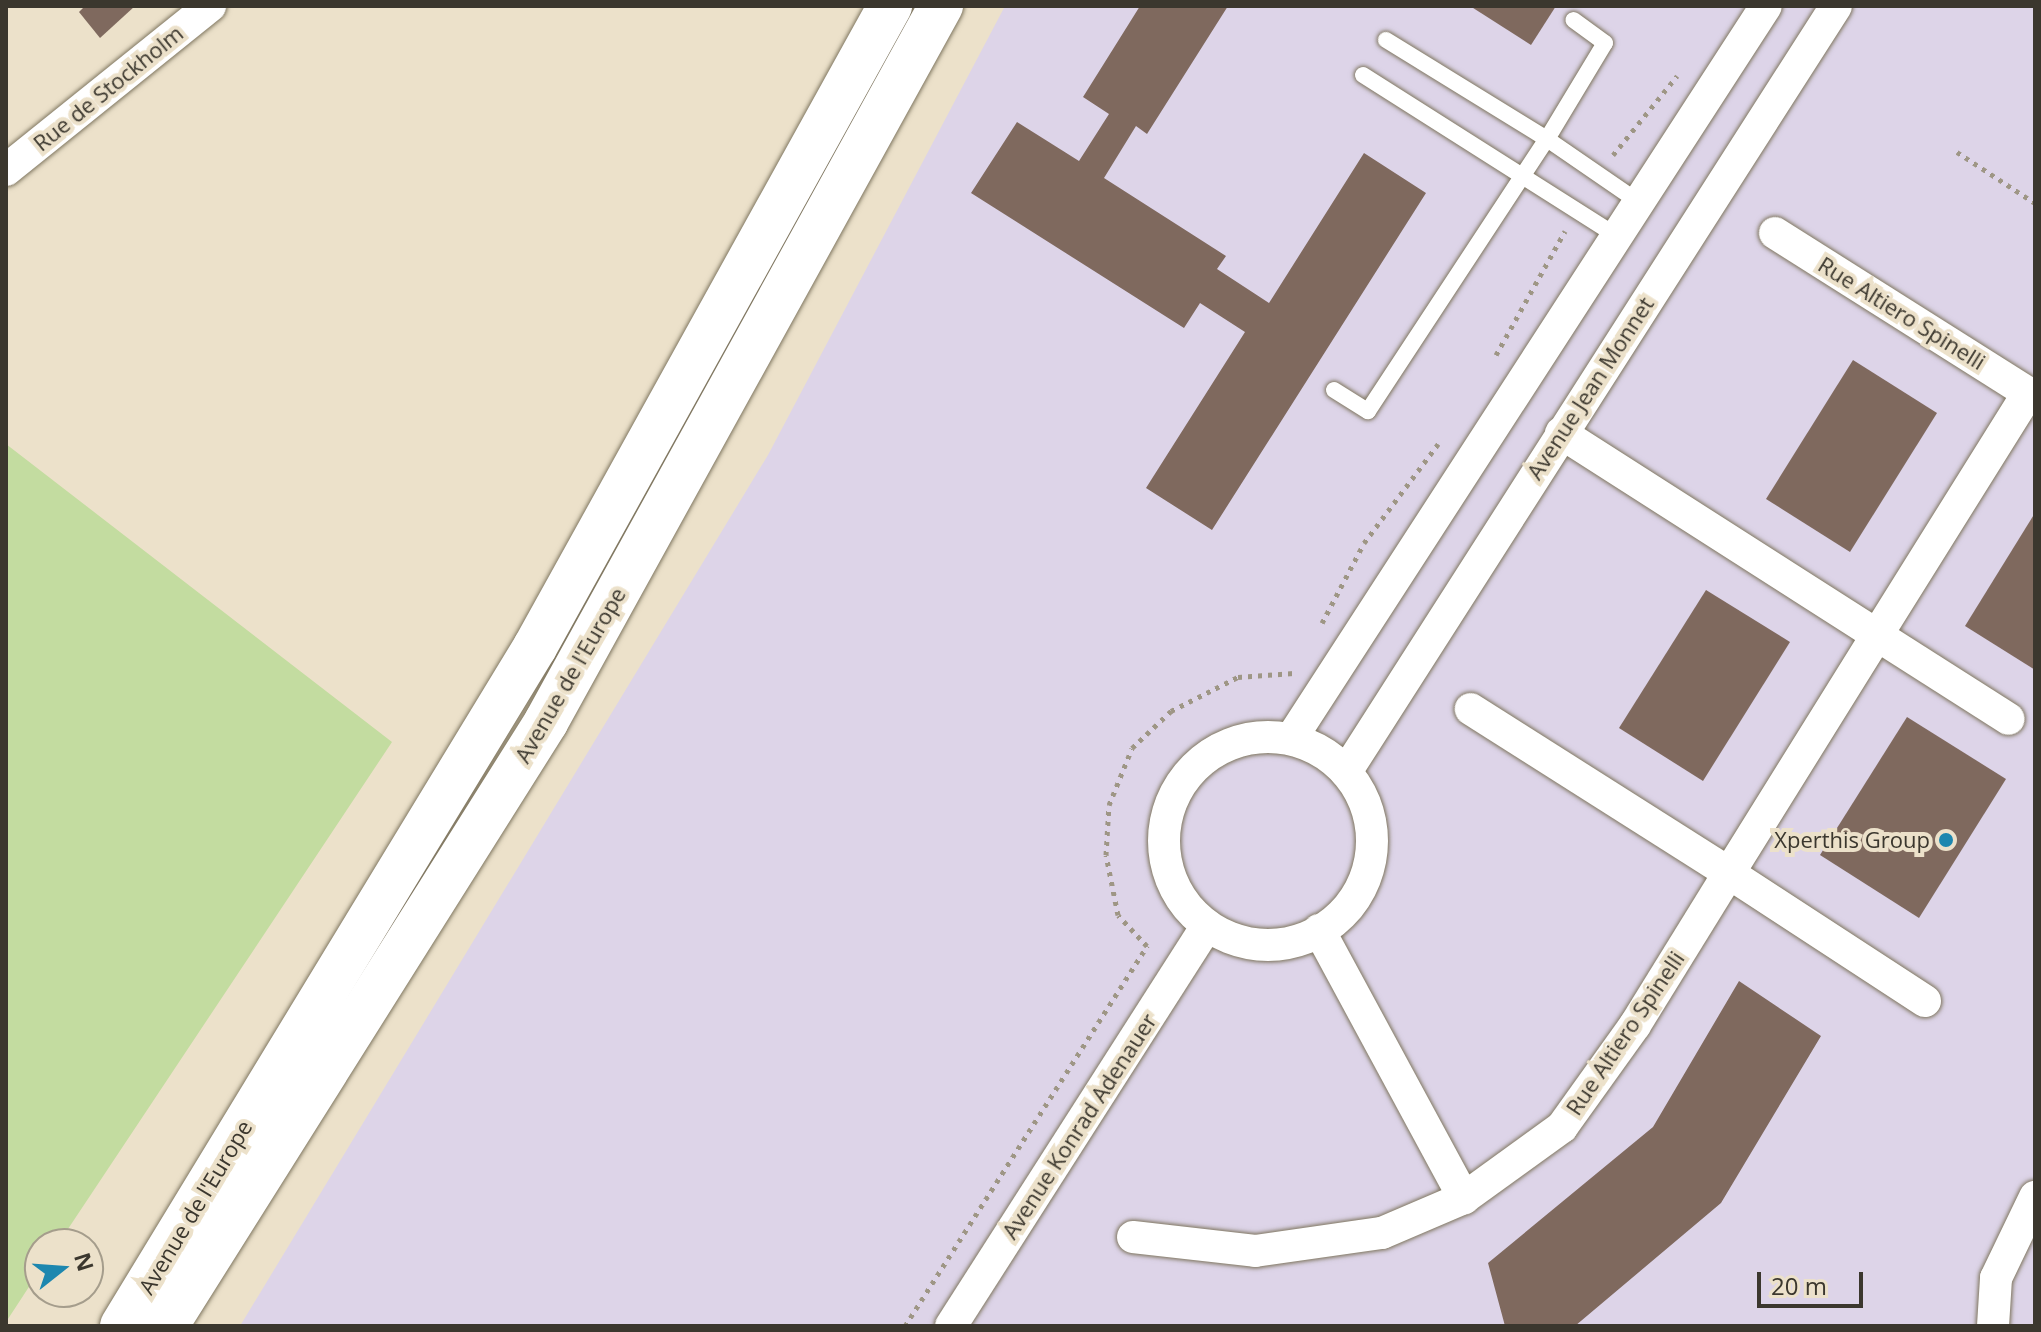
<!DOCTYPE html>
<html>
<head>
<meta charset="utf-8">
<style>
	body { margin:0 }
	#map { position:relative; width:2041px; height:1332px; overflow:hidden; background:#ece1ca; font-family:"Open Sans",sans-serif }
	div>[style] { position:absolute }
	.industrial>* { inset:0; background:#ddd4e8 }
	.green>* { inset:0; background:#c3dca0 }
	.building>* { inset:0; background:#7f695e }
	.path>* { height:5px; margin-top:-2.5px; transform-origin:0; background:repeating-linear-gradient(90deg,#9e9685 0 4px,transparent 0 10px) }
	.roads { filter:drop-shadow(0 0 2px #7f7660) drop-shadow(0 0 2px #7f7660) }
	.service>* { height:16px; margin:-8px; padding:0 8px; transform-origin:8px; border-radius:8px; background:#fff }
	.minor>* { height:32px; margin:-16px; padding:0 16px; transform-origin:16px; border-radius:16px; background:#fff }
	.minor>.ring { margin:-16px; padding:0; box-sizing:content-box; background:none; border:32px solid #fff; border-radius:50% }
	.primary>* { height:44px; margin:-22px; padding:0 22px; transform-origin:22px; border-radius:22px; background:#fff }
	.dots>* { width:22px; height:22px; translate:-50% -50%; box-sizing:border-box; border:4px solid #ece1ca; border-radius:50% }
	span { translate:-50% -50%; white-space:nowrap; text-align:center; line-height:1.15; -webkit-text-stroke:8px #ece1ca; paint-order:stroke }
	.street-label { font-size:22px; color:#3b372e }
	.poi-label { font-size:22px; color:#3b372e }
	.right { translate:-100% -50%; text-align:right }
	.frame { position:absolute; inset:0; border:8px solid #3b372e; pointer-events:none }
	.north { position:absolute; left:24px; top:1228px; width:80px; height:80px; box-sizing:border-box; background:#ece1ca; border:2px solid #a59d8c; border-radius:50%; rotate:73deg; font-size:22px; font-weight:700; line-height:32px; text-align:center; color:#3b372e }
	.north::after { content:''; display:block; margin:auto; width:28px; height:36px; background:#1d87af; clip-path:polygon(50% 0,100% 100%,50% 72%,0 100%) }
	.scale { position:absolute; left:1757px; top:1272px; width:106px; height:36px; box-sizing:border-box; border:4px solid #3b372e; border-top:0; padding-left:10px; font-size:24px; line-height:28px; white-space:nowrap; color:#3b372e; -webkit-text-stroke:6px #ece1ca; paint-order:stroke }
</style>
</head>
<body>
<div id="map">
	<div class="industrial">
		<div style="clip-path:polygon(1005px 6px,2035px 6px,2035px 1326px,240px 1326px,768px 455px)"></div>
	</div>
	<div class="green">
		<div style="clip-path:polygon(6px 444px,392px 742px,58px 1244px,40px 1244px,40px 1270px,6px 1322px)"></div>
	</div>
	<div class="building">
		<div style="clip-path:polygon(85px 6px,135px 6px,100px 38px,79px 12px)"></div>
		<div style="clip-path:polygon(1140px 6px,1228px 6px,1147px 134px,1136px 126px,1104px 178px,1226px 256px,1217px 269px,1269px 303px,1364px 153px,1426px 193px,1212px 530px,1146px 488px,1245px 332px,1200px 303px,1184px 328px,971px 193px,1017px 122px,1079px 161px,1109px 114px,1083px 97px)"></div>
		<div style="clip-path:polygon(1470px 6px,1556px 6px,1531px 45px)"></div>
		<div style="clip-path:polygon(1853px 360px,1937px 413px,1850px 552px,1766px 499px)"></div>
		<div style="clip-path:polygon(2035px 513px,2035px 670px,1965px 626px)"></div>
		<div style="clip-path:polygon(1706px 590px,1790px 642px,1703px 781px,1619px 728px)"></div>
		<div style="clip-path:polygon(1907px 717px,2006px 779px,1919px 918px,1820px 855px)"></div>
		<div style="clip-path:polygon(1739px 981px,1821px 1036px,1721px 1203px,1575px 1326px,1505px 1326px,1488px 1263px,1653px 1127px)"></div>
	</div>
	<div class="path">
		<div style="left:1957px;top:152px;width:93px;rotate:33.2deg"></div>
		<div style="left:1613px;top:155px;width:102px;rotate:-51deg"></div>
		<div style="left:1496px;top:355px;width:142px;rotate:-60.9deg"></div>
		<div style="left:1322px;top:623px;width:90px;rotate:-62.3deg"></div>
		<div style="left:1364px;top:543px;width:124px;rotate:-53.2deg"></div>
		<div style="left:905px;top:1326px;width:451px;rotate:-57.5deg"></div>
		<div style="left:1147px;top:946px;width:42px;rotate:-133.1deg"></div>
		<div style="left:1118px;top:915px;width:61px;rotate:-101.3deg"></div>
		<div style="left:1106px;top:855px;width:50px;rotate:-86.6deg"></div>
		<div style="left:1109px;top:805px;width:61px;rotate:-68deg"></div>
		<div style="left:1132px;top:748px;width:54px;rotate:-43.5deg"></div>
		<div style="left:1171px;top:711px;width:75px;rotate:-26.9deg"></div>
		<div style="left:1238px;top:677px;width:56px;rotate:-4.1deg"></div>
	</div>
	<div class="roads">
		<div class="service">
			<div style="left:1386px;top:40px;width:189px;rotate:31.6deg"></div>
			<div style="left:1547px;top:139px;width:113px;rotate:34.5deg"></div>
			<div style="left:1363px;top:75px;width:302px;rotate:32.4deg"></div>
			<div style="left:1334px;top:390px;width:40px;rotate:32deg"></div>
			<div style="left:1368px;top:411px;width:326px;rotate:-56.7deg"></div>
			<div style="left:1547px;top:139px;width:112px;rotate:-58.9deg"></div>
			<div style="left:1605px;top:43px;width:39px;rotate:-144deg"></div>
		</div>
		<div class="minor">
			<div style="left:6px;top:170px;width:262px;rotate:-38.8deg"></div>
			<div style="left:1775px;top:233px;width:299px;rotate:32.3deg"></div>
			<div style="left:1561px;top:433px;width:375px;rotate:32.6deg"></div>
			<div style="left:1877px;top:635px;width:285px;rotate:-58deg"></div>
			<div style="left:2028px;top:393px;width:8px;rotate:30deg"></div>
			<div class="ring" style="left:1164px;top:737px;width:176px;height:176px"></div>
			<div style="left:1291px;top:739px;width:873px;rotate:-57.06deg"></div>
			<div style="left:1346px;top:772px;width:909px;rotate:-57.39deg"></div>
			<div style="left:1319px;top:930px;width:305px;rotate:61.6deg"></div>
			<div style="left:1925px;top:1001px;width:234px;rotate:-146.9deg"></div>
			<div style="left:1729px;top:873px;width:280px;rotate:-58.1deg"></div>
			<div style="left:1877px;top:635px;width:156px;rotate:32.5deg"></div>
			<div style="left:1133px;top:1237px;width:123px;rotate:6.5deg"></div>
			<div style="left:1255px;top:1251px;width:128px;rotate:-8.1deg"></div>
			<div style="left:1382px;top:1233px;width:89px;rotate:-23.1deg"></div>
			<div style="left:1464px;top:1198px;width:121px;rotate:-35.9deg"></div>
			<div style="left:1562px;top:1127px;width:125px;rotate:-54.4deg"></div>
			<div style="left:1635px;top:1025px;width:179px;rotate:-58.3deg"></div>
			<div style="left:1729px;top:873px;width:306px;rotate:-147.6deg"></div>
			<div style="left:951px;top:1326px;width:475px;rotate:-57.4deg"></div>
			<div style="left:1993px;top:1326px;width:48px;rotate:-86.4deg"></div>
			<div style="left:1996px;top:1278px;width:90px;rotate:-64.3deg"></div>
		</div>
		<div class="primary">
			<div style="left:122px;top:1326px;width:795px;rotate:-58.69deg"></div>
			<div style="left:535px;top:647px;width:733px;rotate:-61.02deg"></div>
			<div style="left:166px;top:1326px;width:714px;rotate:-57.82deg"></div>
			<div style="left:546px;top:722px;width:818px;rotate:-61.12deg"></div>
		</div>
	</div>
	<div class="dots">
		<div style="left:1946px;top:840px;background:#1d87af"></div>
	</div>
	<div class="street-label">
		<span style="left:108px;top:88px;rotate:-39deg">Rue de Stockholm</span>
		<span style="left:1902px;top:313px;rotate:32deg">Rue Altiero Spinelli</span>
		<span style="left:1590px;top:388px;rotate:-57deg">Avenue Jean Monnet</span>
		<span style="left:570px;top:675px;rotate:-60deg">Avenue de l'Europe</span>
		<span style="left:1625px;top:1033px;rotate:-56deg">Rue Altiero Spinelli</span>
		<span style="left:1079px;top:1126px;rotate:-57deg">Avenue Konrad Adenauer</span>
		<span style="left:195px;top:1207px;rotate:-59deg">Avenue de l'Europe</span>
	</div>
	<div class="poi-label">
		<span class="right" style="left:1930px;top:840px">Xperthis Group</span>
	</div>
	<div class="frame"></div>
	<div class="north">N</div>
	<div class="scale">20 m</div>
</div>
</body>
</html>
